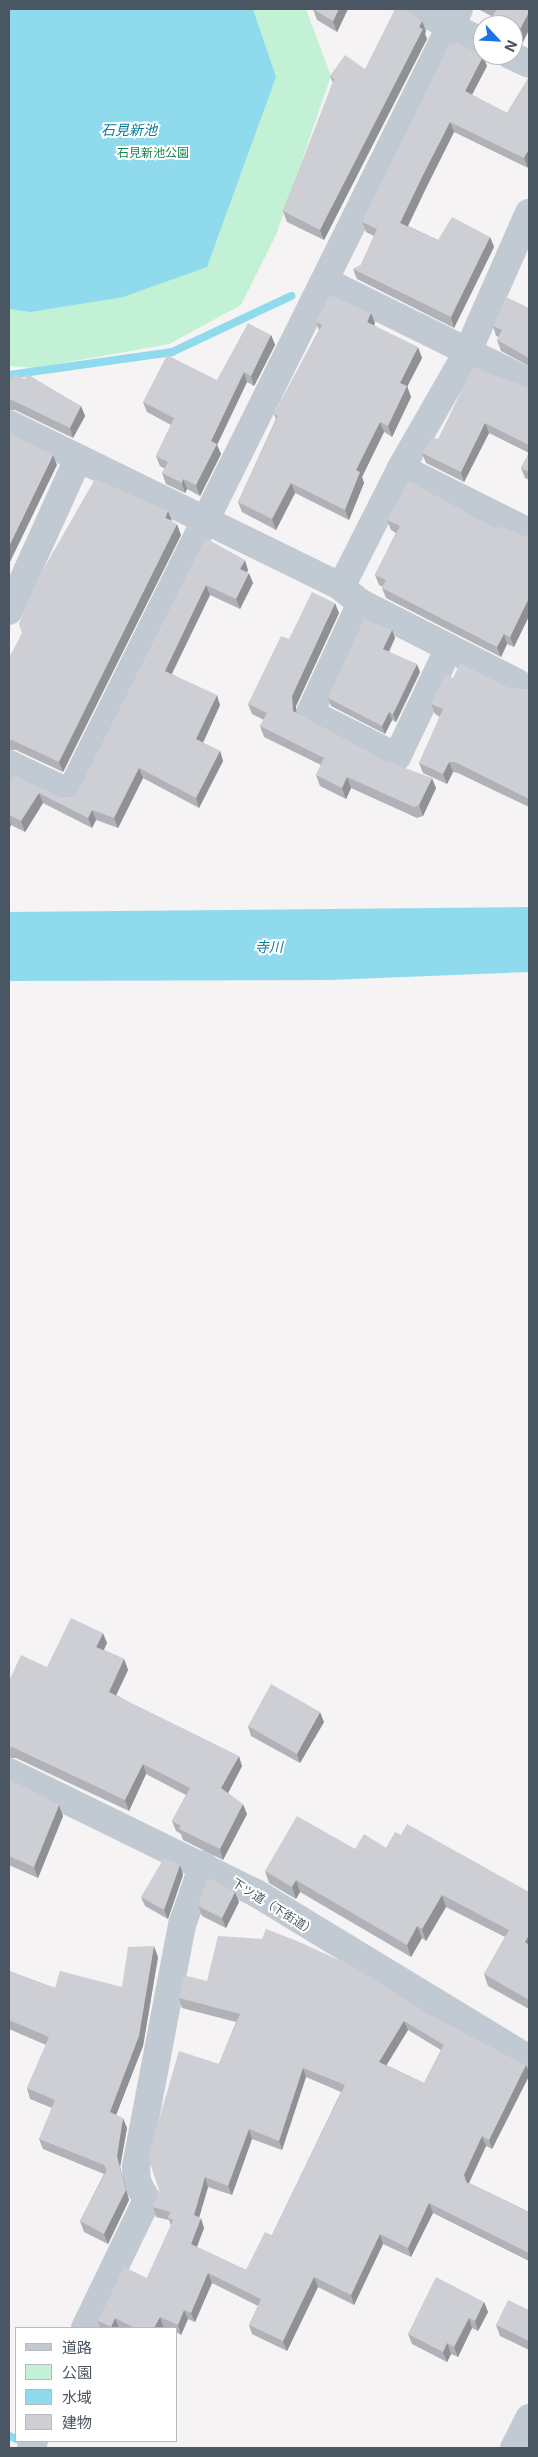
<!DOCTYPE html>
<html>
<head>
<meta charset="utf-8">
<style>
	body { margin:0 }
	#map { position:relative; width:538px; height:2457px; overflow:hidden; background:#f5f3f3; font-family:Inter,"Noto Sans JP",sans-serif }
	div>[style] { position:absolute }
	.green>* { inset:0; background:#c3f1d5 }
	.water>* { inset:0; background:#90daee }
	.stream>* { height:8px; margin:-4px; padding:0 4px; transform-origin:4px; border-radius:4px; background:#90daee }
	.street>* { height:28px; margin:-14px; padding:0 14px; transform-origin:14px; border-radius:14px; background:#c1cad2 }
	.wall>* { inset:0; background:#b0b2b7 }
	.shaded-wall>* { inset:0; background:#909195 }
	.building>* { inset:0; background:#cdcfd5 }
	span { translate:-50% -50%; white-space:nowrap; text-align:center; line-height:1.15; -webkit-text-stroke:4px #fff; paint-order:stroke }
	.park-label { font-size:12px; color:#17864f }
	.street-label { font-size:12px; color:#4a5661 }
	.water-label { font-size:14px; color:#0c7c9b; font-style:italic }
	.frame { position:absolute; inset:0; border:10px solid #4a5661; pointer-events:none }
	.legend { position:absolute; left:15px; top:2327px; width:162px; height:115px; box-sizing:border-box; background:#fff; border:1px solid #b7bbc0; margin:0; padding:6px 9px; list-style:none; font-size:15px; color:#4a5661 }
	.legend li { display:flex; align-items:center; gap:10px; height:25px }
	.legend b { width:25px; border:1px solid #b7bbc0 }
	.north { position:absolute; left:473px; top:15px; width:50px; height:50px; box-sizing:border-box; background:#fff; border:1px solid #b7bbc0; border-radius:50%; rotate:115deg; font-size:14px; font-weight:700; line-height:20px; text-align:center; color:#4a5661 }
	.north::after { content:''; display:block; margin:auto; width:18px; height:22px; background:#1a73e8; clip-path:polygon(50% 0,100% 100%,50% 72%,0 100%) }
</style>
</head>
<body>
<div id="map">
	<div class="green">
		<div style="clip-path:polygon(9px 9px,306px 9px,331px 76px,276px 235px,241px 305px,169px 344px,35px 368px,9px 366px)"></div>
	</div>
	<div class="water">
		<div style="clip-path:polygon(9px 9px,253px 9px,276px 77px,207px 267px,123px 297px,31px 312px,9px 309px)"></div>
		<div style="clip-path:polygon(529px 907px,529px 972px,330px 980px,9px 981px,9px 912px)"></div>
	</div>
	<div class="stream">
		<div style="left:9px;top:375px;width:165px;rotate:-8deg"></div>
		<div style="left:172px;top:352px;width:132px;rotate:-25.2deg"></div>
		<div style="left:9px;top:2436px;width:8px;rotate:23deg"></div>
	</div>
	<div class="street">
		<div style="left:416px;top:9px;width:75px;rotate:26.2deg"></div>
		<div style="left:510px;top:55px;width:21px;rotate:25deg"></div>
		<div style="left:327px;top:282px;width:225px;rotate:26.3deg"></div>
		<div style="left:9px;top:424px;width:370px;rotate:26.1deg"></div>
		<div style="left:341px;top:587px;width:26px;rotate:39deg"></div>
		<div style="left:361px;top:603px;width:176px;rotate:27deg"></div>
		<div style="left:401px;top:468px;width:143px;rotate:26.6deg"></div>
		<div style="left:341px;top:587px;width:133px;rotate:-63.2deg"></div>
		<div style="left:401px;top:468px;width:135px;rotate:-60.2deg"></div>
		<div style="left:468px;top:351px;width:151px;rotate:-66.2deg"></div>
		<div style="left:361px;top:603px;width:121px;rotate:114.9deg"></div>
		<div style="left:310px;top:713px;width:97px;rotate:26.8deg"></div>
		<div style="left:397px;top:757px;width:121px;rotate:-64.5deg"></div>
		<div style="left:9px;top:611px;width:167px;rotate:-65.6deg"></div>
		<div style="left:9px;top:764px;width:68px;rotate:25.4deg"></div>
		<div style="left:70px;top:793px;width:875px;rotate:-63.61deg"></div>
		<div style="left:9px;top:1772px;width:275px;rotate:26.1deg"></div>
		<div style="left:256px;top:1893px;width:320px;rotate:31.3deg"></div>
		<div style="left:85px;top:2328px;width:142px;rotate:-64.2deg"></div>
		<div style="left:147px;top:2200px;width:21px;rotate:-119deg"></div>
		<div style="left:137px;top:2182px;width:16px;rotate:-94deg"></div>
		<div style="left:136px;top:2166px;width:245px;rotate:-79.2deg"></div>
		<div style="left:182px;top:1925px;width:64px;rotate:-70.7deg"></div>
		<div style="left:31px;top:2448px;width:8px;rotate:-67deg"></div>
		<div style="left:514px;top:2448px;width:34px;rotate:-63deg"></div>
	</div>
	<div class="wall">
		<div style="clip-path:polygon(313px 9px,348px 9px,337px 32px,317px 20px)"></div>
		<div style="clip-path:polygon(478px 9px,529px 9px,523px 42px,513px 37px,513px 25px,495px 25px,492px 18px,493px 17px)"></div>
		<div style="clip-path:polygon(426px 31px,425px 34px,427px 39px,324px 240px,287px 222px,283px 211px,333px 83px,330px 76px,365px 69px)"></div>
		<div style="clip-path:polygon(487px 66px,472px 95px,507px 113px,529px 77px,528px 168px,454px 132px,427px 186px,408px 226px,438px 240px,490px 237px,494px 247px,454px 328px,357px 279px,353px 269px,361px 265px,374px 236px,366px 232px,362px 222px)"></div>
		<div style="clip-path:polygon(529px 308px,529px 366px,501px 351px,497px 340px,499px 337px,496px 336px,493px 326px)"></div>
		<div style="clip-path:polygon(316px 322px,375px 323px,374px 325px,422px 358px,407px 386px,411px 397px,392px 437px,384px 432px,362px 477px,364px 483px,349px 520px,295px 493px,276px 530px,242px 512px,238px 502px,276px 419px,274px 414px,319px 330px)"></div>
		<div style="clip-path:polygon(271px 335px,275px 345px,254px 386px,247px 382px,217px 445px,221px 454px,200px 496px,187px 489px,185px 493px,166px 484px,162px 473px,165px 469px,160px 466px,156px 456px,171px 425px,147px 412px,143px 402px,217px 380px)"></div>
		<div style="clip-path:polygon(9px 377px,81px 406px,85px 416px,73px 438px,15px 410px,9px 410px)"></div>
		<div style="clip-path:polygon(529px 385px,529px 480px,525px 478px,521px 468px,529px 453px,489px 433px,464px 482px,426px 463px,422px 453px,438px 439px)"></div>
		<div style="clip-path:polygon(387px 520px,498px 530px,526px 537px,529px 535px,529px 616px,514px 647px,507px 644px,501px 657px,386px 598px,382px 588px,383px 587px,379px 585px,375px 575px,396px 533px,391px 530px)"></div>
		<div style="clip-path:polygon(172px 522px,181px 535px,63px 772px,16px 750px,9px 750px,9px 658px)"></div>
		<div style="clip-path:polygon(205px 538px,248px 570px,247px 572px,253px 583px,240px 609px,210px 595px,172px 674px,220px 705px,203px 743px,220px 751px,223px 761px,199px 808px,143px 778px,118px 828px,96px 820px,92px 828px,43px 803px,25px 832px,11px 825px,9px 829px,9px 783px,60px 797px,75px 796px)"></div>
		<div style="clip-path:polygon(339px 613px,296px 706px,296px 713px,436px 788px,423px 816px,417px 818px,351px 788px,346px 799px,320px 786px,316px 775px,321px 765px,264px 737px,260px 726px,264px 720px,252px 714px,248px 704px,289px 639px)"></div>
		<div style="clip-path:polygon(392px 630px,395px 638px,389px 652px,420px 672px,396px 722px,392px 720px,385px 734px,331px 706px,328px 698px)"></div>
		<div style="clip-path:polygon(453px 678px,507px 687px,529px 689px,529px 807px,458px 773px,453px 772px,447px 784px,423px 773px,419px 763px,440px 717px,435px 714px,431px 704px)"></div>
		<div style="clip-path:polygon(107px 1643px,104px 1650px,124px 1659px,128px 1670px,116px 1695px,242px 1766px,228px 1793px,247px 1814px,223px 1860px,183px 1840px,181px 1834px,176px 1831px,172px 1821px,186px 1795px,146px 1774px,129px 1811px,16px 1758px,9px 1758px,9px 1681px,47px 1667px)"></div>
		<div style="clip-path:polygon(324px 1722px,300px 1763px,251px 1736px,248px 1726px)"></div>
		<div style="clip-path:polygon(9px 1779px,63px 1816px,38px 1878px,9px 1865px)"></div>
		<div style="clip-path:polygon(401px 1835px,529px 1892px,529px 2009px,488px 1986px,484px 1974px,505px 1937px,446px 1907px,426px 1941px,422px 1938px,411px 1957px,300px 1892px,296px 1899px,269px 1883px,265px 1871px,355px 1849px,386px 1848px)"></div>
		<div style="clip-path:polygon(180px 1865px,183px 1875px,168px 1919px,145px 1906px,141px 1897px)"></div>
		<div style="clip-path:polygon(239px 1902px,226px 1928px,202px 1916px,198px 1906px)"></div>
		<div style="clip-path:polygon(158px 1957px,143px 2046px,116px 2115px,127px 2128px,120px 2167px,129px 2200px,108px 2244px,84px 2232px,80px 2221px,104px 2174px,43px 2149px,39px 2139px,52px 2108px,30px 2099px,27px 2088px,46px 2045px,9px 2029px,9px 1971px,55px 1988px,122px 1987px)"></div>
		<div style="clip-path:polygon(evenodd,207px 1981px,422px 2010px,526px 2065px,529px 2072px,529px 2076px,492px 2149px,486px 2146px,469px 2183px,529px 2212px,529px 2261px,433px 2213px,411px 2257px,383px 2244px,354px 2305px,318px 2287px,287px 2351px,252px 2334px,249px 2325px,258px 2306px,212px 2283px,195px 2322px,188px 2319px,181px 2335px,176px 2332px,176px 2328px,167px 2328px,163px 2327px,162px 2328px,100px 2328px,98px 2321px,147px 2278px,171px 2226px,169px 2220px,156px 2217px,153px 2207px,219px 2064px,236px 2022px,182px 2008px,179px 1998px,207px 1981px,408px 2030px,441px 2050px,424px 2083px,386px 2065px,408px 2030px,207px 1981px,306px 2077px,341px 2092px,272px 2235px,246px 2270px,197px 2247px,204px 2228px,199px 2217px,208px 2187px,232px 2195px,252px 2139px,282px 2150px,306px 2077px)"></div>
		<div style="clip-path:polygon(484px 2302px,488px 2312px,478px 2331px,472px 2328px,458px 2357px,451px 2354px,447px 2362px,412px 2344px,408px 2334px)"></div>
		<div style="clip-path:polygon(529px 2310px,529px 2350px,500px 2336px,496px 2325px)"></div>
	</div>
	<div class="shaded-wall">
		<div style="clip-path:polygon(339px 9px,348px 9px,337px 32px,333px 21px)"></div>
		<div style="clip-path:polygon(529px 12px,529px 30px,523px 42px,519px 31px)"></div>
		<div style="clip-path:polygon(422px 21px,426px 31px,425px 34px,427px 39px,324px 240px,320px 230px)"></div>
		<div style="clip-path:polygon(483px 56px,487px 66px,468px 102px,465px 91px)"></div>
		<div style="clip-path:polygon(450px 122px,454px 132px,427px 186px,404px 234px,400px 223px,423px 175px)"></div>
		<div style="clip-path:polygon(529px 149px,529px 166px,528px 168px,524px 158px)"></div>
		<div style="clip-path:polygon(490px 237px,494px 247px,454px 328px,451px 317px)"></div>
		<div style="clip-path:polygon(371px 313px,375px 323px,370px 332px,367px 322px)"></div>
		<div style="clip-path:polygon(271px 335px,275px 345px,254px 386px,251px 376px)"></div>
		<div style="clip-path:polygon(418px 347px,422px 358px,404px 393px,400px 383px)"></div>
		<div style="clip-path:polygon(244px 372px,247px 382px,217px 445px,221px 454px,200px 496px,196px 485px,211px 441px)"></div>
		<div style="clip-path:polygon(407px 386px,411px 397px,392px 437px,388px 426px)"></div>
		<div style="clip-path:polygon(81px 406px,85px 416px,73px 438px,70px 428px)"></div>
		<div style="clip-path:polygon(380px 422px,384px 432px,362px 477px,364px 483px,349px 520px,345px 510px,356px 470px)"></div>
		<div style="clip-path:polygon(485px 423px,489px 433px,464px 482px,461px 472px)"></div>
		<div style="clip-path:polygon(53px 455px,57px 465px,9px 564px,9px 546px)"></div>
		<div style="clip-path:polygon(183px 479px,187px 489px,185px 493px,182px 483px)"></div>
		<div style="clip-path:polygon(291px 483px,295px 493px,276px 530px,272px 519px)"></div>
		<div style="clip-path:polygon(168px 511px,172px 521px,165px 518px)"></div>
		<div style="clip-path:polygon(177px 524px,181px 535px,63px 772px,59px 762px)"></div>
		<div style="clip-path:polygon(245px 560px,248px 570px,244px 579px,240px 569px)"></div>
		<div style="clip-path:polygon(249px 573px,253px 583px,240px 609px,236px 599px)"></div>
		<div style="clip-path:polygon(206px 585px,210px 595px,168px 681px,165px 671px)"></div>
		<div style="clip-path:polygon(529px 598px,529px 616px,514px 647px,510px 637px)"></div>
		<div style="clip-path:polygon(335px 603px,339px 613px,296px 706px,297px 721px,293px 711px,292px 696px)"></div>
		<div style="clip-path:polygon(392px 630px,395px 638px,386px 657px,383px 649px)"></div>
		<div style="clip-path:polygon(504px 634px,507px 644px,501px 657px,497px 647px)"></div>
		<div style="clip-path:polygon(417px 664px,420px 672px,396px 722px,393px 714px)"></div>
		<div style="clip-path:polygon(217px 695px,220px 705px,200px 749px,196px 739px)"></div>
		<div style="clip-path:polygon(389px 712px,392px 720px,385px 734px,382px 726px)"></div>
		<div style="clip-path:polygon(220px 751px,223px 761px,199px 808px,196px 798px)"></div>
		<div style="clip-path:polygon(449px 762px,453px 772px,447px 784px,443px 774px)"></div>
		<div style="clip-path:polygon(139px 768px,143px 778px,118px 828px,114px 818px)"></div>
		<div style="clip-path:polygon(347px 777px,351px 788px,346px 799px,342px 788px)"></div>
		<div style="clip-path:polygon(432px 778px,436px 788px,423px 816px,419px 805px)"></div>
		<div style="clip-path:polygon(39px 793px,43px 803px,25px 832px,21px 821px)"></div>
		<div style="clip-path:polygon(92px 810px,96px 820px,92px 828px,88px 818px)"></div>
		<div style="clip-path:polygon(9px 818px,11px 825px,9px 829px)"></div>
		<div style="clip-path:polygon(103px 1633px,107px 1643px,100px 1657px,96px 1647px)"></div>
		<div style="clip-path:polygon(124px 1659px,128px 1670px,113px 1702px,109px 1692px)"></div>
		<div style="clip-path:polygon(320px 1712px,324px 1722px,300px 1763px,297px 1754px)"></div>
		<div style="clip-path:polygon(239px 1756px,242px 1766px,225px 1799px,221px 1788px)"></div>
		<div style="clip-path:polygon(143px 1764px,146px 1774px,129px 1811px,125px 1800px)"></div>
		<div style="clip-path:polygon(243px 1804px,247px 1814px,223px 1860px,220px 1849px)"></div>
		<div style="clip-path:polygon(59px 1805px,63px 1816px,38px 1878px,34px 1867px)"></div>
		<div style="clip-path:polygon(180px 1865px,183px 1875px,168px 1919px,164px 1910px)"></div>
		<div style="clip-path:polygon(296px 1880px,300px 1892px,296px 1899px,292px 1887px)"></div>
		<div style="clip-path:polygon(235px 1892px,239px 1902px,226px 1928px,222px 1918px)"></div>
		<div style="clip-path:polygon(442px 1895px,446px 1907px,426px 1941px,422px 1929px)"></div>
		<div style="clip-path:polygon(417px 1926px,422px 1938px,411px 1957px,407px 1945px)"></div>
		<div style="clip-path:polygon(529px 1935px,529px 1953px,525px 1942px)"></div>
		<div style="clip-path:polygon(154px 1946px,158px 1957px,143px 2046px,113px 2123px,110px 2112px)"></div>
		<div style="clip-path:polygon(404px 2021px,408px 2030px,383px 2071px,379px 2062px)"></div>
		<div style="clip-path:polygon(526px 2065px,529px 2072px,529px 2076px,492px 2149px,489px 2140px)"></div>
		<div style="clip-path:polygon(303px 2068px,306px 2077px,282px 2150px,279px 2141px)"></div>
		<div style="clip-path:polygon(123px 2118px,127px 2128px,120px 2167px,129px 2200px,108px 2244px,104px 2234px)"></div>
		<div style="clip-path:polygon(249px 2129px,252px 2139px,232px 2195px,228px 2186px)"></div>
		<div style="clip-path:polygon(482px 2136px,486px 2146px,468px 2185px,464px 2175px)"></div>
		<div style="clip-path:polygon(205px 2177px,208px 2187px,197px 2225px,194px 2215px)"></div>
		<div style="clip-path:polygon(429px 2203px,433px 2213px,411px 2257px,408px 2248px)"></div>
		<div style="clip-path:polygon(201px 2218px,204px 2228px,194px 2254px,191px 2244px)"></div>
		<div style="clip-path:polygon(380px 2234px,383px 2244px,354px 2305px,351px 2295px)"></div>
		<div style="clip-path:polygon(208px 2273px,212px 2283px,195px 2322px,191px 2313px)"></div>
		<div style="clip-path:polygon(314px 2277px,318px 2287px,287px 2351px,283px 2341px)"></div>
		<div style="clip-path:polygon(484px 2302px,488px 2312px,478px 2331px,475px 2321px)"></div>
		<div style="clip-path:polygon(184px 2310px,188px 2319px,181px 2335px,178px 2325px)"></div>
		<div style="clip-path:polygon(160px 2317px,163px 2327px,162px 2328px,154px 2328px)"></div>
		<div style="clip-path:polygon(115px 2318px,119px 2328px,111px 2328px,111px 2327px)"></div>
		<div style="clip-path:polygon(469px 2318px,472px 2328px,458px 2357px,454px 2347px)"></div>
		<div style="clip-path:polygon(447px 2343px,451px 2354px,447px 2362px,443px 2352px)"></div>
	</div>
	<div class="building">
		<div style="clip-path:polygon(313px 9px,339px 9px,333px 21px)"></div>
		<div style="clip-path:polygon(395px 9px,405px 9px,422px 21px,419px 27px,423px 29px,320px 230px,283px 211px,334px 79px,330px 76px,345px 55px,365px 69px)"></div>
		<div style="clip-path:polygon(494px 9px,529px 9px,529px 12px,519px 31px,513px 28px,513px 25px,507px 25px,492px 18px,496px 10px)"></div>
		<div style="clip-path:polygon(450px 43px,458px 43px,483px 56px,465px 91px,507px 113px,529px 77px,529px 149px,524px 158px,450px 122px,423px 175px,400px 223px,438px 240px,452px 217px,490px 237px,451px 317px,353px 269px,361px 265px,377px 229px,362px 222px)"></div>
		<div style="clip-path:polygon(330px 295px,371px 313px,367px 322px,418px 347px,400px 383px,407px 386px,388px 426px,380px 422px,356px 470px,360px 472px,345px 510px,291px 483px,272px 519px,238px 502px,278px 416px,274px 414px,322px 325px,316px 322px)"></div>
		<div style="clip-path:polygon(506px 297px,529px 308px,529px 358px,497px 340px,502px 330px,493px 326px)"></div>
		<div style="clip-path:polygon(248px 323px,271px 335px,251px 376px,244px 372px,211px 441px,217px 444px,196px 485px,183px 479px,182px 483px,162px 473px,168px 462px,156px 456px,174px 418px,143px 402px,167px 355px,217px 380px)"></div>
		<div style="clip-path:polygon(473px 367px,526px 387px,529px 385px,529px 445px,485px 423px,461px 472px,422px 453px,432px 437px,438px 439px)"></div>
		<div style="clip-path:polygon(15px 374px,25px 379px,27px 374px,81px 406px,70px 428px,12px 400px,9px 400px,9px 377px,12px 379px)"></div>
		<div style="clip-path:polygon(9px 433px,53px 455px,9px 546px)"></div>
		<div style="clip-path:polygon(529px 452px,529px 472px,521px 468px)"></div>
		<div style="clip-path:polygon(95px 479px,168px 511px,165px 518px,177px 524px,59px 762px,12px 740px,9px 740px,9px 658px,22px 633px,19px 624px,36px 582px)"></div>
		<div style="clip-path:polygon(409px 481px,498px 530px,500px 526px,526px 537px,529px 535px,529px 598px,510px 637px,504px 634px,497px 647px,382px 588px,386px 580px,375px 575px,400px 526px,387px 520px)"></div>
		<div style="clip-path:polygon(205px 538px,245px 560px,240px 569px,249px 573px,236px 599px,206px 585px,165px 671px,217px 695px,196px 739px,220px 751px,196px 798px,139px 768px,114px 818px,92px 810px,88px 818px,39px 793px,21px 821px,9px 815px,9px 783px,13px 775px,60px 797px,75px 796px)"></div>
		<div style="clip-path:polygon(312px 592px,335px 603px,292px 696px,293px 711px,386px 761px,432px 778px,419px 805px,414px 807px,347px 777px,342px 788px,316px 775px,324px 758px,260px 726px,267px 713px,248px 704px,281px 636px,289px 639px)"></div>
		<div style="clip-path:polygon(364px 619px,392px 630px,383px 649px,417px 664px,393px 714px,389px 712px,382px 726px,328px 698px)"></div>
		<div style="clip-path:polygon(460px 663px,507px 687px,529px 689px,529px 799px,455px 762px,449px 762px,443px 774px,419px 763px,443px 709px,431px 704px,445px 675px,453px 678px)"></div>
		<div style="clip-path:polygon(71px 1618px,103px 1633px,96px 1647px,124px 1659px,109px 1692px,239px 1756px,221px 1788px,243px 1804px,220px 1849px,179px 1829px,181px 1826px,172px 1821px,190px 1788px,143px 1764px,125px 1800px,12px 1747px,9px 1748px,9px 1681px,21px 1655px,47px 1667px)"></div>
		<div style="clip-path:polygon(271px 1684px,320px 1712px,297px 1754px,248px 1726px)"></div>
		<div style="clip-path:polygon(9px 1779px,59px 1805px,34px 1867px,9px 1856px)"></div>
		<div style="clip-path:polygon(297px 1816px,355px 1849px,364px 1834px,386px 1848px,395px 1832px,401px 1835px,407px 1824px,529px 1892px,529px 1935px,525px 1942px,529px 1945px,529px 2000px,484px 1974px,509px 1930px,442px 1895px,422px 1929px,417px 1926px,407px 1945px,296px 1880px,292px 1887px,265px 1871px)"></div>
		<div style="clip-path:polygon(164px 1858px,180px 1865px,164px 1910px,141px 1897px)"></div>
		<div style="clip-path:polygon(208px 1878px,235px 1892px,222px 1918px,198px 1906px)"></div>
		<div style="clip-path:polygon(evenodd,266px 1929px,297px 1941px,352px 1966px,422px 2010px,526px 2065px,489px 2140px,482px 2136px,464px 2175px,466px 2182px,529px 2212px,529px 2253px,429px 2203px,408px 2248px,380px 2234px,351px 2295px,314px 2277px,283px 2341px,249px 2325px,261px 2299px,208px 2273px,191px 2313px,184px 2310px,178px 2325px,160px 2317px,154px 2328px,135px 2328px,115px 2318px,111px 2327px,98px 2321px,124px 2267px,147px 2278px,173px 2220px,168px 2218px,170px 2212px,153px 2207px,159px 2190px,148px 2157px,179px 2051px,219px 2064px,240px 2014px,179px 1998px,183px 1975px,207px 1981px,218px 1936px,262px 1939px,266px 1929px,404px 2021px,444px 2045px,424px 2083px,379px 2062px,404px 2021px,266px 1929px,303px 2068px,345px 2085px,272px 2235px,265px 2232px,246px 2270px,191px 2244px,201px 2218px,194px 2215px,205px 2177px,228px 2186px,249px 2129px,279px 2141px,303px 2068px)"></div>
		<div style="clip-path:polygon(154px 1946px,139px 2036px,110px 2112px,123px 2118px,117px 2156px,126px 2190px,104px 2234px,80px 2221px,107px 2170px,104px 2165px,39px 2139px,55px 2100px,27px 2088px,49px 2037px,9px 2020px,9px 1971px,55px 1988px,60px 1971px,122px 1987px,128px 1947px)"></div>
		<div style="clip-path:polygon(436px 2277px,484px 2302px,475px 2321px,469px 2318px,454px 2347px,447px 2343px,443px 2352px,408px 2334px)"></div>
		<div style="clip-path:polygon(508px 2300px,529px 2310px,529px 2341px,496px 2325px)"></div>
	</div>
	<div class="park-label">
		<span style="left:153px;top:153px">石見新池公園</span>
	</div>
	<div class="street-label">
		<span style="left:274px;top:1907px;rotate:32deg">下ツ道（下街道）</span>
	</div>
	<div class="water-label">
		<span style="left:129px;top:130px">石見新池</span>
		<span style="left:269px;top:947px;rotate:-1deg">寺川</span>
	</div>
	<div class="frame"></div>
	<ul class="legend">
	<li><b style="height:6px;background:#c1cad2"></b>道路</li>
	<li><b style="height:14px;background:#c3f1d5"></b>公園</li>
	<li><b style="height:14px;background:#90daee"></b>水域</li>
	<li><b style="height:14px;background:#cdcfd5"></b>建物</li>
	</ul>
	<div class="north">N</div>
</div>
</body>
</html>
